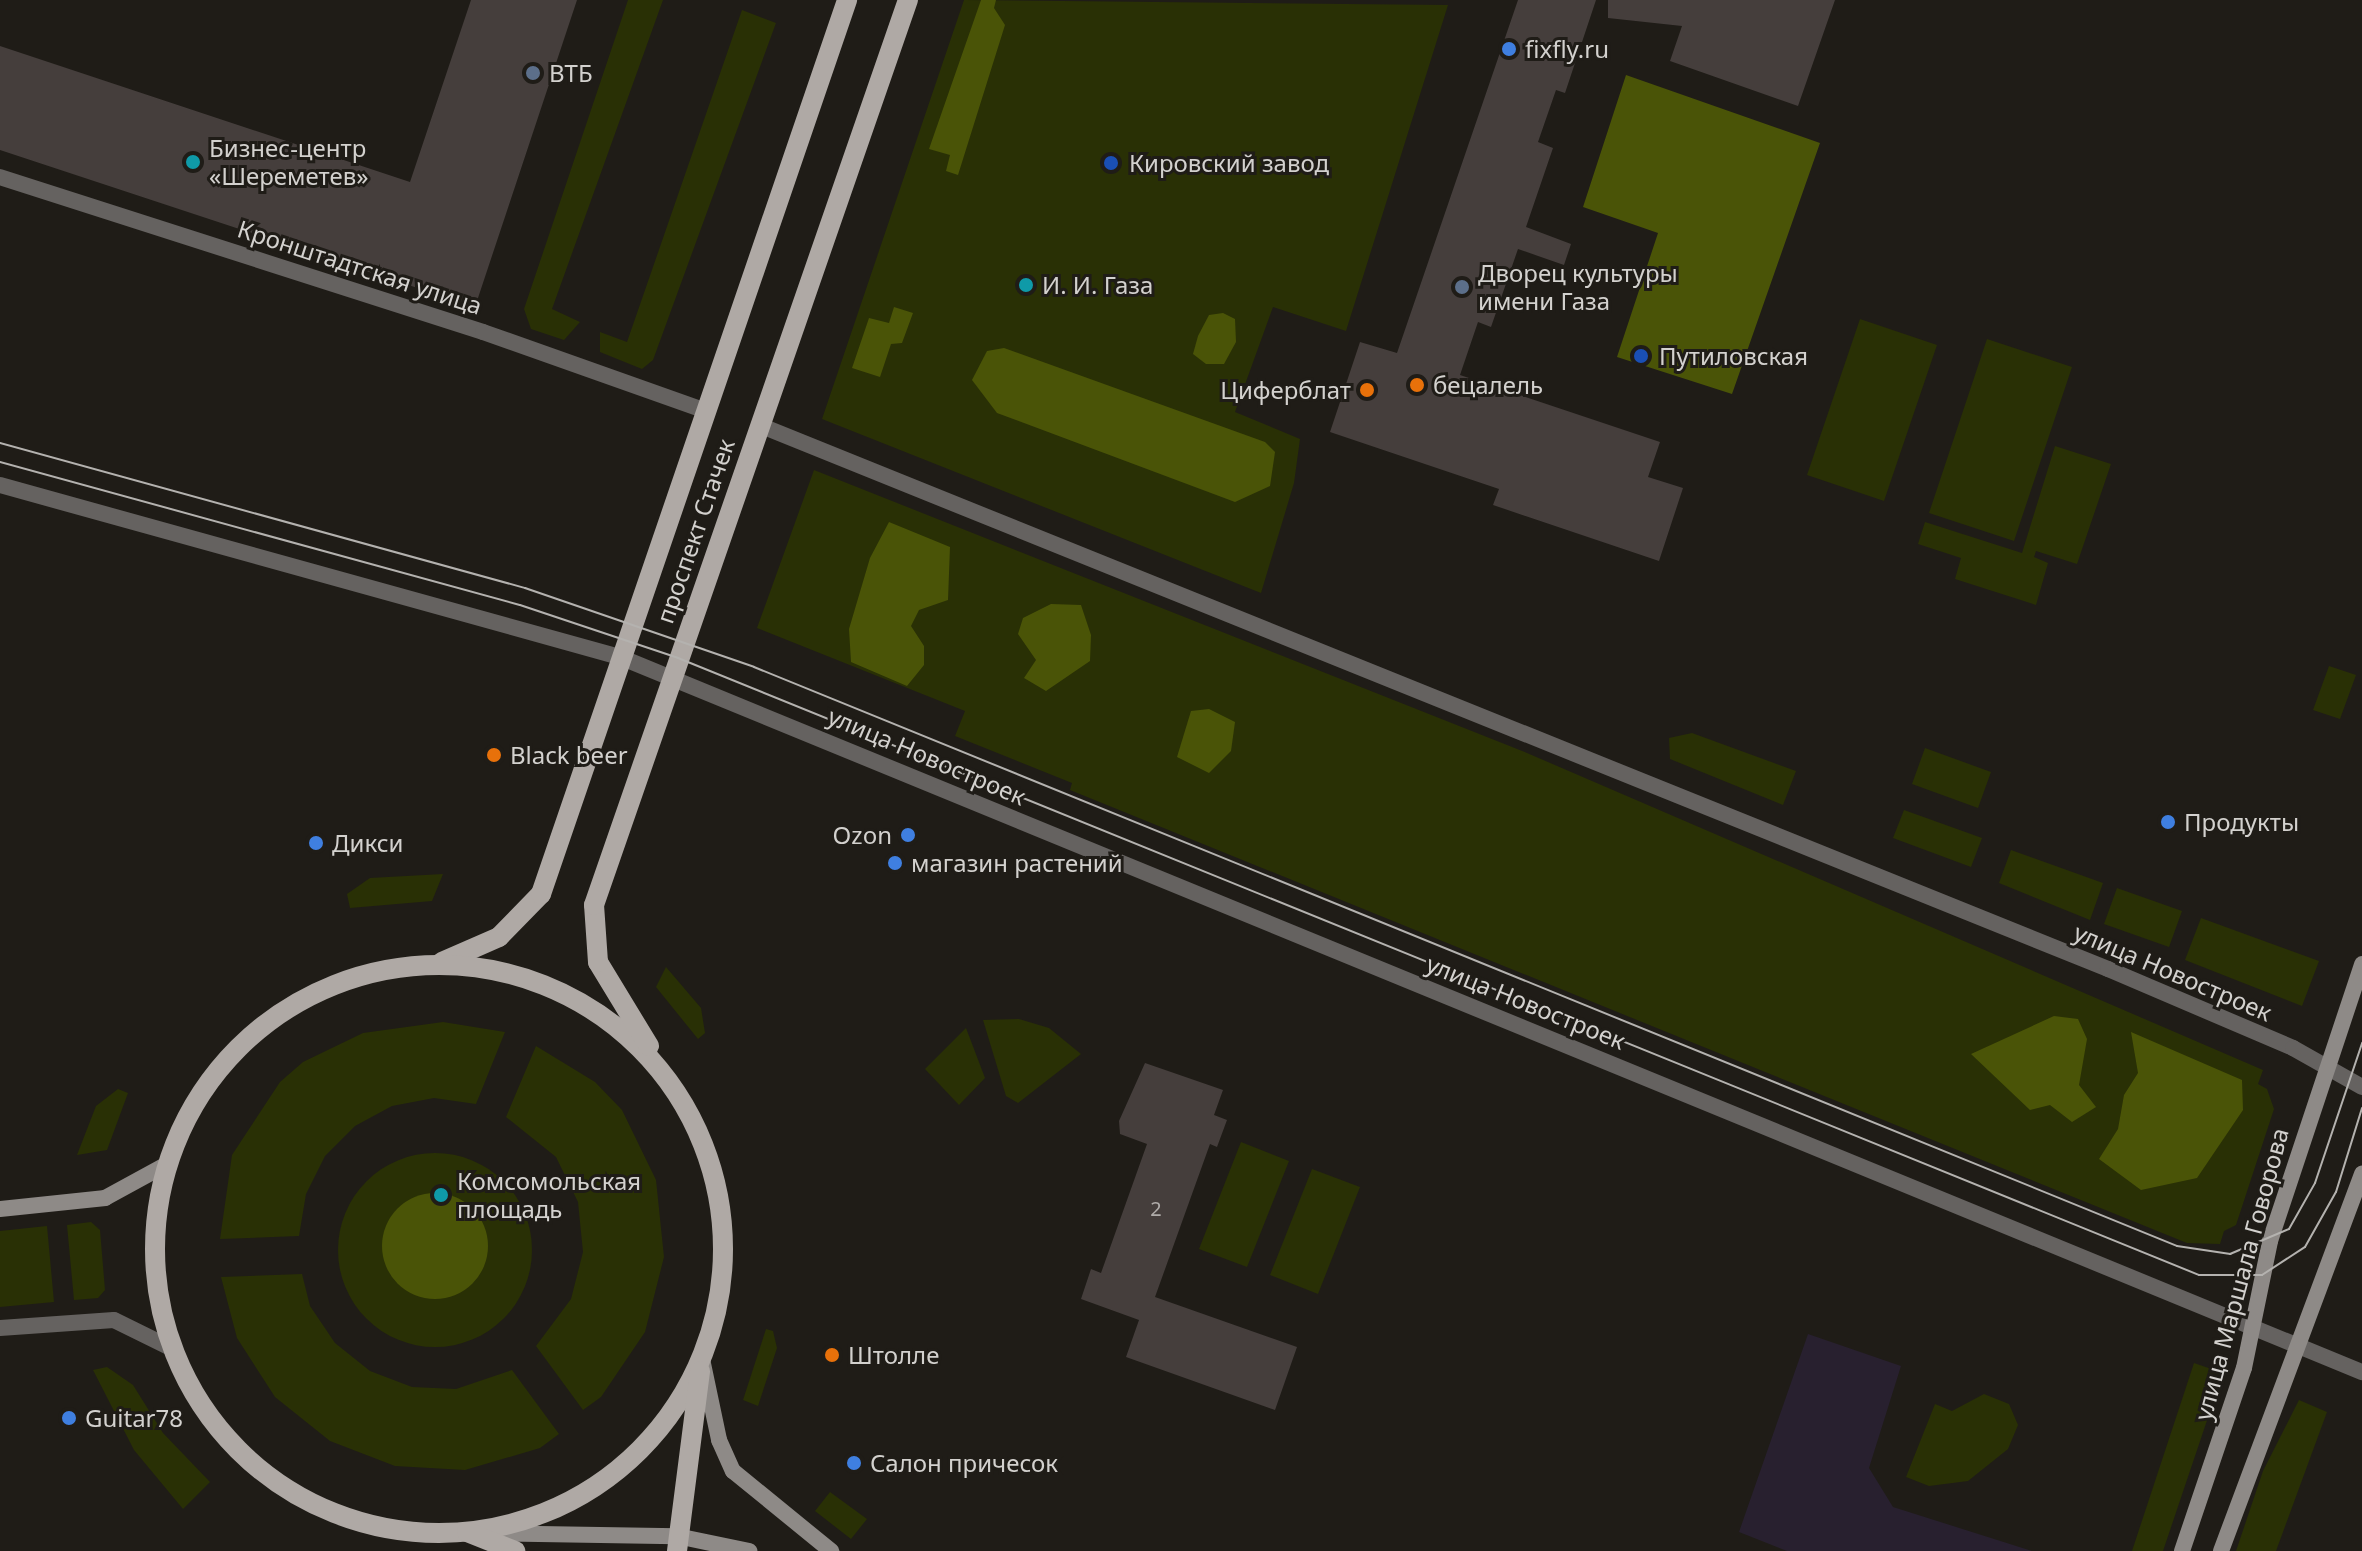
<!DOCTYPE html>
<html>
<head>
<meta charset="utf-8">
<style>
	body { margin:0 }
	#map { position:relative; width:2362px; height:1551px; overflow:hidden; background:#1f1c17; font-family:"Noto Sans",sans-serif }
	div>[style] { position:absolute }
	.medical>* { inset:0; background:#28202f }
	.green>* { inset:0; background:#293005 }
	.round { border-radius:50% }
	.forest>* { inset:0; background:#4a5407 }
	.building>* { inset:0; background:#453e3c }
	.street>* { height:16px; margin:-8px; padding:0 8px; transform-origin:8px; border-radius:8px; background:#656260 }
	.secondary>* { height:16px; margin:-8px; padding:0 8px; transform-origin:8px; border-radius:8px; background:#8e8a87 }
	.primary>* { height:20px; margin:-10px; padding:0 10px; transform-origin:10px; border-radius:10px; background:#afa9a5 }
	.primary>.ring { margin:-10px; padding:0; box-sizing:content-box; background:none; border:20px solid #afa9a5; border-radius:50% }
	.tram>* { height:2px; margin:-1px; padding:0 1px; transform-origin:1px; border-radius:1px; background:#b4b2af }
	.dots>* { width:22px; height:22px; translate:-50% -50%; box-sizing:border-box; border:4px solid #1f1c17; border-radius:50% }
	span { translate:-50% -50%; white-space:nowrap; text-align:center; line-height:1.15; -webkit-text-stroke:6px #1f1c17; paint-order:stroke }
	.number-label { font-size:20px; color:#b0acaa }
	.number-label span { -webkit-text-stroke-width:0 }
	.poi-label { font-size:24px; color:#d3d1ce }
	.left { translate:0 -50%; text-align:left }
	.right { translate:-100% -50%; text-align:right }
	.street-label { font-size:24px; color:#d3d1ce }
</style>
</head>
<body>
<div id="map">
	<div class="medical">
		<div style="clip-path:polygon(1808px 1334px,1901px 1366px,1869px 1468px,1893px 1507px,2032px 1551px,1787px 1551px,1739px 1532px)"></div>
	</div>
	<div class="green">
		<div style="clip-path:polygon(628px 0,663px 0,552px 309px,580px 322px,564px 340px,531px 329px,524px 309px)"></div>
		<div style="clip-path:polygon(964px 0,1448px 5px,1346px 331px,1273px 307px,1235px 412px,1300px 439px,1294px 483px,1261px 593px,822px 419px)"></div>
		<div style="clip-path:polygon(742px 10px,776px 23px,653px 360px,642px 369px,600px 352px,600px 332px,627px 342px)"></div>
		<div style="clip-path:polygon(1860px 319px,1937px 345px,1884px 501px,1807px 475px)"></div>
		<div style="clip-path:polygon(1987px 339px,2072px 367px,2014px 541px,1929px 513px)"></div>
		<div style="clip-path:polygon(2055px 446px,2111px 464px,2077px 564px,2036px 551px,2034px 557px,2048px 563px,2036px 605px,1955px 579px,1961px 558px,1918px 544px,1925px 522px,2022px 553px)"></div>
		<div style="clip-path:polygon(814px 470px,1527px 753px,2263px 1070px,2258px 1084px,2267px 1089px,2274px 1109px,2236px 1225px,2224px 1231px,2220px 1244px,2187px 1243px,1070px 790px,1072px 783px,955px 736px,965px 711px,757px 628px)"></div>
		<div style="clip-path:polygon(2329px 666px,2356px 675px,2340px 719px,2313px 710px)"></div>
		<div style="clip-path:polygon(1692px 733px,1796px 771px,1783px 805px,1670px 759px,1669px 738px)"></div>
		<div style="clip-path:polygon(1925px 748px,1991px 772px,1978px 808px,1912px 784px)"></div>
		<div style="clip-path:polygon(1904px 810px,1982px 838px,1971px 867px,1893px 838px)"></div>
		<div style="clip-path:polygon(2011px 850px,2103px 883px,2090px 920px,1999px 883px)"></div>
		<div style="clip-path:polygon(443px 874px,432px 901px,350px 908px,347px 894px,370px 878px)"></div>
		<div style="clip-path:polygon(2117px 888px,2182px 911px,2169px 947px,2104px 924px)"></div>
		<div style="clip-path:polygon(2201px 918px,2319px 961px,2302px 1006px,2185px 960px)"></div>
		<div style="clip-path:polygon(666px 967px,701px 1008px,705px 1033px,698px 1039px,656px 987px)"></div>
		<div style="clip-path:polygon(1019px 1019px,1049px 1028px,1081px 1054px,1018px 1103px,1006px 1096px,983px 1020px)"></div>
		<div style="clip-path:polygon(443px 1022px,505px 1032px,476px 1104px,434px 1098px,392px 1106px,355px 1126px,325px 1156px,306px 1194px,299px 1236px,220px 1239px,232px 1155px,280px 1082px,303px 1062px,363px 1033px)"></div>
		<div style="clip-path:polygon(966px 1028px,985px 1078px,959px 1105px,925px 1069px)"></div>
		<div style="clip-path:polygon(536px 1046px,595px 1082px,622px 1110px,656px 1180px,664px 1257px,645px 1332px,601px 1397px,583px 1410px,536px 1346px,571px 1299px,583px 1252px,578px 1202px,556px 1157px,506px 1117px)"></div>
		<div style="clip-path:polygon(118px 1089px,128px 1093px,107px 1150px,77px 1155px,96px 1106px)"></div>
		<div style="clip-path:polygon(1241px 1142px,1289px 1161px,1247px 1267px,1199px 1249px)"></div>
		<div class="round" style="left:338px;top:1153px;width:194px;height:194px"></div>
		<div style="clip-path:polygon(1312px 1169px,1360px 1187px,1318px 1294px,1270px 1275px)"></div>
		<div style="clip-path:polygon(91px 1222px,100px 1230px,105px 1290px,98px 1298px,74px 1300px,67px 1225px)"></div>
		<div style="clip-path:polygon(47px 1226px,54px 1302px,0 1307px,0 1231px)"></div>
		<div style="clip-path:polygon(302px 1274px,310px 1306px,335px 1343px,370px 1371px,412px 1387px,456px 1389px,512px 1370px,559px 1434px,540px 1448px,465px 1470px,395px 1466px,330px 1441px,275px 1397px,237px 1338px,221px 1277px)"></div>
		<div style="clip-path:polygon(766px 1329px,773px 1331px,777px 1348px,758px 1406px,743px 1400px)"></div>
		<div style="clip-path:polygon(2194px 1363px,2223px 1373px,2163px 1551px,2132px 1551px)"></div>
		<div style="clip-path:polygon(107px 1367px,133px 1385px,163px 1433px,210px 1482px,183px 1509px,134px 1450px,93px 1370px)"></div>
		<div style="clip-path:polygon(1984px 1394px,2009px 1404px,2018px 1425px,2008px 1449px,1968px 1481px,1929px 1486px,1906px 1477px,1935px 1404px,1952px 1411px)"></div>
		<div style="clip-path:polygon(2299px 1400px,2327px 1412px,2276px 1551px,2236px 1551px,2263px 1471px)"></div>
		<div style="clip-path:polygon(830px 1492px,867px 1519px,851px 1539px,815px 1511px)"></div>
	</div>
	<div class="forest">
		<div style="clip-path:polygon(981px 0,996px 0,994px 8px,1005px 25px,958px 175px,946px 171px,950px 155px,929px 149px)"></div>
		<div style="clip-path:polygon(1626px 75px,1820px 143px,1732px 394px,1617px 357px,1658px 233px,1583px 207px)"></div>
		<div style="clip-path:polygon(894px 307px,913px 313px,902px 343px,891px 344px,880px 377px,852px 368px,869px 318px,889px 323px)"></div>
		<div style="clip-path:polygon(1223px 313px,1235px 319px,1236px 342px,1224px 364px,1206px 364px,1193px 354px,1198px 336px,1209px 315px)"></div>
		<div style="clip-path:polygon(1004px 348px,1265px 442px,1275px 452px,1270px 486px,1235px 502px,997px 413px,972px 380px,987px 351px)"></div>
		<div style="clip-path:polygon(889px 522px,950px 547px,948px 600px,919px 610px,911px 626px,924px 646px,924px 665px,907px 686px,851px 662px,849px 629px,870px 558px)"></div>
		<div style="clip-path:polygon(1051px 604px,1081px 605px,1091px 635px,1090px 661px,1046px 691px,1024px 678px,1036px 660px,1018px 634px,1023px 618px)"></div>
		<div style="clip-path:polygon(1209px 709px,1235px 722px,1231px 751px,1209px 773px,1177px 757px,1191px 711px)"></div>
		<div style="clip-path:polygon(2054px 1016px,2078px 1019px,2087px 1039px,2079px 1085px,2096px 1107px,2072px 1122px,2050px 1105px,2030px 1110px,1971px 1054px)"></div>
		<div style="clip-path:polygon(2131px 1032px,2242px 1080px,2243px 1110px,2197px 1178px,2141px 1190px,2099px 1159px,2118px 1129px,2124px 1095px,2138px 1073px)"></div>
		<div class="round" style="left:382px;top:1193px;width:106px;height:106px"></div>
	</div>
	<div class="building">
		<div style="clip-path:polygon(471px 0,577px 0,475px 307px,0 150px,0 46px,410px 182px)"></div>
		<div style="clip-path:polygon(1518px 0,1596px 0,1565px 93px,1556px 90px,1538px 142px,1553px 148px,1526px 227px,1571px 244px,1564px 265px,1518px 249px,1491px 327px,1478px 322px,1460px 375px,1660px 442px,1648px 477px,1683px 488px,1659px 561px,1493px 505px,1499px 489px,1330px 432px,1360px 342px,1397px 353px)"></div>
		<div style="clip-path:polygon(1608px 0,1835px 0,1798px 106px,1670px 61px,1682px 26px,1608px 18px)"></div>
		<div style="clip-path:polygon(1145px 1063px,1223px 1090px,1214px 1115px,1227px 1120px,1217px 1147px,1210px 1144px,1155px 1297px,1297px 1347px,1275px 1410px,1126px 1357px,1139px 1320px,1081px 1299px,1091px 1269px,1101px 1273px,1147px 1144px,1120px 1134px,1119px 1121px)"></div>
	</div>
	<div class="street">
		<div style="left:0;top:177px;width:507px;rotate:17.79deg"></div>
		<div style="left:483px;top:332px;width:233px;rotate:19.5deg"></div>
		<div style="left:759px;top:425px;width:1455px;rotate:21.96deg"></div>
		<div style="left:2108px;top:969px;width:201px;rotate:23.1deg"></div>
		<div style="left:2293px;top:1048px;width:79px;rotate:29.5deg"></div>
		<div style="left:0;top:485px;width:643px;rotate:15.51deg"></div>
		<div style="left:620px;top:657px;width:1883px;rotate:22.32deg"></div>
		<div style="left:0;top:1328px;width:114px;rotate:-4deg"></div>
		<div style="left:114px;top:1320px;width:64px;rotate:26.2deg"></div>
	</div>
	<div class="secondary">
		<div style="left:0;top:1209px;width:106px;rotate:-6deg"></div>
		<div style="left:105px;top:1198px;width:71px;rotate:-28.7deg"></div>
		<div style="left:702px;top:1359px;width:83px;rotate:78.1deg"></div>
		<div style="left:719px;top:1440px;width:34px;rotate:66deg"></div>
		<div style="left:733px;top:1471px;width:127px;rotate:39.2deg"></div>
		<div style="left:476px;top:1533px;width:201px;rotate:0.9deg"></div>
		<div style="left:677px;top:1536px;width:74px;rotate:11.8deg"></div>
		<div style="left:2182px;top:1551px;width:193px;rotate:-71.3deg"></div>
		<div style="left:2244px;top:1368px;width:130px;rotate:-78.4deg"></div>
		<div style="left:2270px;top:1241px;width:292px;rotate:-71.6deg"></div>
		<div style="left:2221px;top:1551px;width:403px;rotate:-69.5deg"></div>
	</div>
	<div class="primary">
		<div style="left:442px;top:962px;width:62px;rotate:-23.7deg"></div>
		<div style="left:499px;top:937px;width:60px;rotate:-45.7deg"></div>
		<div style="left:541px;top:894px;width:945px;rotate:-71.1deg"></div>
		<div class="ring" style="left:155px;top:965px;width:548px;height:548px"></div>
		<div style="left:649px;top:1046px;width:98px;rotate:-121.3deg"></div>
		<div style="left:598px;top:962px;width:57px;rotate:-94deg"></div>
		<div style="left:594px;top:905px;width:958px;rotate:-70.87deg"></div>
		<div style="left:467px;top:1532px;width:52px;rotate:21.6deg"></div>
		<div style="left:677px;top:1551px;width:181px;rotate:-82.7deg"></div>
	</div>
	<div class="tram">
		<div style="left:0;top:443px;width:545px;rotate:15.44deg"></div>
		<div style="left:525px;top:588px;width:242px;rotate:19deg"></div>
		<div style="left:754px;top:667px;width:1536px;rotate:22.14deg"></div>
		<div style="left:2177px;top:1246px;width:54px;rotate:8.6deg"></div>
		<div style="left:2230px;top:1254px;width:64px;rotate:-23deg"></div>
		<div style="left:2289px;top:1229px;width:53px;rotate:-60.5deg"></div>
		<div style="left:2315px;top:1183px;width:148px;rotate:-71.4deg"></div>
		<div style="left:0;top:462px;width:539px;rotate:15.38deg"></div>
		<div style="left:520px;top:605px;width:167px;rotate:18.5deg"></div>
		<div style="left:678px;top:658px;width:1641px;rotate:22.08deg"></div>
		<div style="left:2199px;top:1275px;width:63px"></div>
		<div style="left:2262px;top:1275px;width:51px;rotate:-33.1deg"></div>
		<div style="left:2305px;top:1247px;width:63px;rotate:-60.6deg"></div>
		<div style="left:2336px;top:1192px;width:88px;rotate:-72.8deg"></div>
	</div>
	<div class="dots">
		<div style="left:1509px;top:49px;background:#3f7fe0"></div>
		<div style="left:533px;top:73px;background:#5c6f8a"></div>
		<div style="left:193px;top:162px;background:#0f9aa8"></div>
		<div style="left:1111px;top:163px;background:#1a4fb4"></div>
		<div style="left:1026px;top:285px;background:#0f9aa8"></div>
		<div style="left:1462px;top:287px;background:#5c6f8a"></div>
		<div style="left:1641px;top:356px;background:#1a4fb4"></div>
		<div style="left:1417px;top:385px;background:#e8710a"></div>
		<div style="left:1367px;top:390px;background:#e8710a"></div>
		<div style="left:494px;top:755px;background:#e8710a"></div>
		<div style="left:2168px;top:822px;background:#3f7fe0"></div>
		<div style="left:908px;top:835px;background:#3f7fe0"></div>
		<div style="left:316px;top:843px;background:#3f7fe0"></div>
		<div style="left:895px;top:863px;background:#3f7fe0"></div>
		<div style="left:441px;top:1195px;background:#0f9aa8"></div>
		<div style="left:832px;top:1355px;background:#e8710a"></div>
		<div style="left:69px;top:1418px;background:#3f7fe0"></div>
		<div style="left:854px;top:1463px;background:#3f7fe0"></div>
	</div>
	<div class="number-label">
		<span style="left:1156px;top:1208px">2</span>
	</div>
	<div class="poi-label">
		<span class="left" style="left:1525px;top:49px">fixfly.ru</span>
		<span class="left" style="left:549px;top:73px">ВТБ</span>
		<span class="left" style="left:209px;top:162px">Бизнес-центр<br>«Шереметев»</span>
		<span class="left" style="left:1129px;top:163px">Кировский завод</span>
		<span class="left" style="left:1478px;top:287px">Дворец культуры<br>имени Газа</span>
		<span class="left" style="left:1042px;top:285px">И. И. Газа</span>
		<span class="left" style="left:1659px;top:356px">Путиловская</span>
		<span class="left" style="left:1433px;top:385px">бецалель</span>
		<span class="right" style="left:1351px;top:390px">Циферблат</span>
		<span class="left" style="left:510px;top:755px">Black beer</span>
		<span class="left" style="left:2184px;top:822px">Продукты</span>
		<span class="right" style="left:892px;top:835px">Ozon</span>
		<span class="left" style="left:332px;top:843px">Дикси</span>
		<span class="left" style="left:911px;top:863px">магазин растений</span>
		<span class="left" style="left:457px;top:1195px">Комсомольская<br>площадь</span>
		<span class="left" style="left:848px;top:1355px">Штолле</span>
		<span class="left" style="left:85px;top:1418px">Guitar78</span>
		<span class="left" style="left:870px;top:1463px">Салон причесок</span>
	</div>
	<div class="street-label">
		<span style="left:360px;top:267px;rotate:18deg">Кронштадтская улица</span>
		<span style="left:695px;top:531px;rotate:-71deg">проспект Стачек</span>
		<span style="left:927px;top:756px;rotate:23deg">улица Новостроек</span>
		<span style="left:2173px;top:972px;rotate:23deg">улица Новостроек</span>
		<span style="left:1526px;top:1002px;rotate:22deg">улица Новостроек</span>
		<span style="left:2241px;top:1274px;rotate:-75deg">улица Маршала Говорова</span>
	</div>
</div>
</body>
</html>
